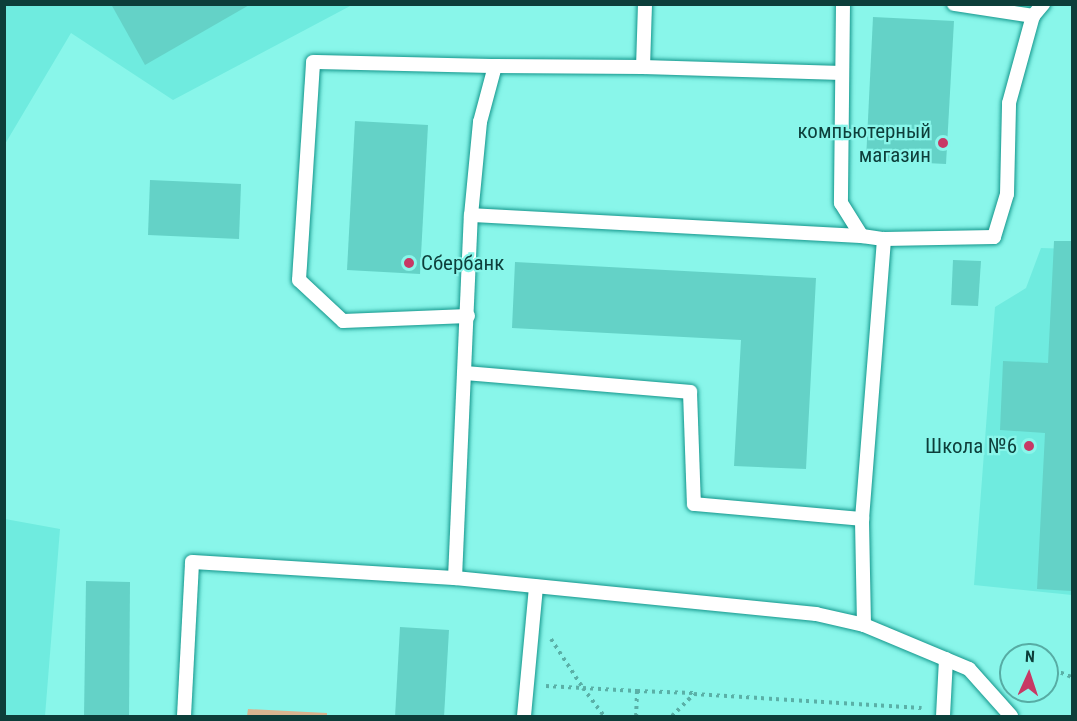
<!DOCTYPE html>
<html>
<head>
<meta charset="utf-8">
<style>
	body { margin:0 }
	#map { position:relative; width:1077px; height:721px; overflow:hidden; background:#89f6ea; font-family:"Roboto Condensed",sans-serif }
	div>[style] { position:absolute }
	.built>* { inset:0; background:#6febdf }
	.green>* { inset:0; background:#d9b591 }
	.building>* { inset:0; background:#64d2c7 }
	.path>* { height:4px; margin-top:-2px; transform-origin:0; background:repeating-linear-gradient(90deg,#5ab0a7 0 3px,transparent 0 7.5px) }
	.roads { filter:drop-shadow(0 0 2px #14968c) drop-shadow(0 0 2px #14968c) }
	.lane>* { height:14px; margin:-7px; padding:0 7px; transform-origin:7px; border-radius:7px; background:#fff }
	.dots>* { width:16px; height:16px; translate:-50% -50%; box-sizing:border-box; border:3px solid #89f6ea; border-radius:50% }
	span { translate:-50% -50%; white-space:nowrap; text-align:center; line-height:1.15; -webkit-text-stroke:4.5px #89f6ea; paint-order:stroke }
	.poi-label { font-size:21px; color:#0d3e3a }
	.right { translate:-100% -50%; text-align:right }
	.left { translate:0 -50%; text-align:left }
	.frame { position:absolute; inset:0; border:6px solid #0d3e3a; pointer-events:none }
	.north { position:absolute; left:999px; top:643px; width:60px; height:60px; box-sizing:border-box; background:#89f6ea; border:2px solid #57aca4; border-radius:50%; rotate:3deg; font-size:16px; font-weight:700; line-height:24px; text-align:center; color:#0d3e3a }
	.north::after { content:''; display:block; margin:auto; width:21px; height:27px; background:#c73965; clip-path:polygon(50% 0,100% 100%,50% 72%,0 100%) }
</style>
</head>
<body>
<div id="map">
	<div class="built">
		<div style="clip-path:polygon(5px 5px,352px 5px,173px 100px,71px 33px,5px 144px)"></div>
		<div style="clip-path:polygon(1041px 248px,1072px 249px,1072px 595px,974px 585px,995px 307px,1026px 288px)"></div>
		<div style="clip-path:polygon(5px 519px,60px 529px,45px 716px,5px 716px)"></div>
	</div>
	<div class="green">
		<div style="clip-path:polygon(248px 709px,327px 713px,327px 716px,247px 716px)"></div>
	</div>
	<div class="building">
		<div style="clip-path:polygon(111px 4px,251px 4px,145px 65px)"></div>
		<div style="clip-path:polygon(873px 17px,954px 21px,946px 164px,866px 160px)"></div>
		<div style="clip-path:polygon(355px 121px,428px 125px,420px 274px,347px 270px)"></div>
		<div style="clip-path:polygon(150px 180px,241px 184px,239px 239px,148px 235px)"></div>
		<div style="clip-path:polygon(1054px 241px,1072px 241px,1072px 591px,1037px 589px,1045px 433px,1000px 430px,1003px 361px,1048px 363px)"></div>
		<div style="clip-path:polygon(953px 260px,981px 261px,978px 306px,951px 305px)"></div>
		<div style="clip-path:polygon(515px 262px,816px 278px,806px 469px,734px 466px,741px 340px,512px 328px)"></div>
		<div style="clip-path:polygon(86px 581px,130px 582px,129px 717px,84px 717px)"></div>
		<div style="clip-path:polygon(400px 627px,449px 630px,444px 717px,395px 717px)"></div>
	</div>
	<div class="path">
		<div style="left:551px;top:639px;width:59px;rotate:56.9deg"></div>
		<div style="left:583px;top:688px;width:54px;rotate:3.2deg"></div>
		<div style="left:637px;top:691px;width:25px;rotate:92deg"></div>
		<div style="left:1047px;top:667px;width:27px;rotate:22deg"></div>
		<div style="left:546px;top:686px;width:37px;rotate:3deg"></div>
		<div style="left:583px;top:688px;width:35px;rotate:53deg"></div>
		<div style="left:637px;top:691px;width:56px;rotate:2deg"></div>
		<div style="left:672px;top:716px;width:31px;rotate:-45deg"></div>
		<div style="left:694px;top:694px;width:228px;rotate:3.5deg"></div>
	</div>
	<div class="roads">
		<div class="lane">
			<div style="left:645px;top:4px;width:63px;rotate:91.8deg"></div>
			<div style="left:643px;top:67px;width:199px;rotate:1.7deg"></div>
			<div style="left:843px;top:4px;width:199px;rotate:90.6deg"></div>
			<div style="left:841px;top:203px;width:39px;rotate:58deg"></div>
			<div style="left:862px;top:236px;width:22px;rotate:8deg"></div>
			<div style="left:954px;top:4px;width:80px;rotate:8.6deg"></div>
			<div style="left:643px;top:67px;width:148px;rotate:-179.6deg"></div>
			<div style="left:495px;top:66px;width:58px;rotate:105deg"></div>
			<div style="left:480px;top:122px;width:93px;rotate:95.5deg"></div>
			<div style="left:471px;top:215px;width:392px;rotate:3.1deg"></div>
			<div style="left:468px;top:316px;width:125px;rotate:177.7deg"></div>
			<div style="left:343px;top:321px;width:60px;rotate:-137deg"></div>
			<div style="left:299px;top:280px;width:218px;rotate:-86.3deg"></div>
			<div style="left:313px;top:62px;width:182px;rotate:1.3deg"></div>
			<div style="left:466px;top:373px;width:225px;rotate:4.8deg"></div>
			<div style="left:690px;top:392px;width:112px;rotate:88deg"></div>
			<div style="left:694px;top:504px;width:169px;rotate:5.1deg"></div>
			<div style="left:455px;top:578px;width:363px;rotate:-87.5deg"></div>
			<div style="left:864px;top:625px;width:106px;rotate:-91.1deg"></div>
			<div style="left:862px;top:519px;width:281px;rotate:-85.5deg"></div>
			<div style="left:884px;top:239px;width:110px;rotate:-1deg"></div>
			<div style="left:994px;top:237px;width:45px;rotate:-73.2deg"></div>
			<div style="left:1007px;top:194px;width:91px;rotate:-88.7deg"></div>
			<div style="left:1009px;top:103px;width:90px;rotate:-74.6deg"></div>
			<div style="left:1033px;top:16px;width:16px;rotate:-50deg"></div>
			<div style="left:184px;top:716px;width:154px;rotate:-87deg"></div>
			<div style="left:192px;top:562px;width:263px;rotate:3.5deg"></div>
			<div style="left:455px;top:578px;width:363px;rotate:5.7deg"></div>
			<div style="left:816px;top:614px;width:49px;rotate:12.9deg"></div>
			<div style="left:864px;top:625px;width:114px;rotate:22.7deg"></div>
			<div style="left:969px;top:669px;width:63px;rotate:48.2deg"></div>
			<div style="left:524px;top:716px;width:130px;rotate:-84.7deg"></div>
			<div style="left:943px;top:716px;width:57px;rotate:-87deg"></div>
		</div>
	</div>
	<div class="dots">
		<div style="left:943px;top:143px;background:#c73965"></div>
		<div style="left:409px;top:263px;background:#c73965"></div>
		<div style="left:1029px;top:446px;background:#c73965"></div>
	</div>
	<div class="poi-label">
		<span class="right" style="left:931px;top:143px">компьютерный<br>магазин</span>
		<span class="left" style="left:421px;top:263px">Сбербанк</span>
		<span class="right" style="left:1017px;top:446px">Школа №6</span>
	</div>
	<div class="frame"></div>
	<div class="north">N</div>
</div>
</body>
</html>
